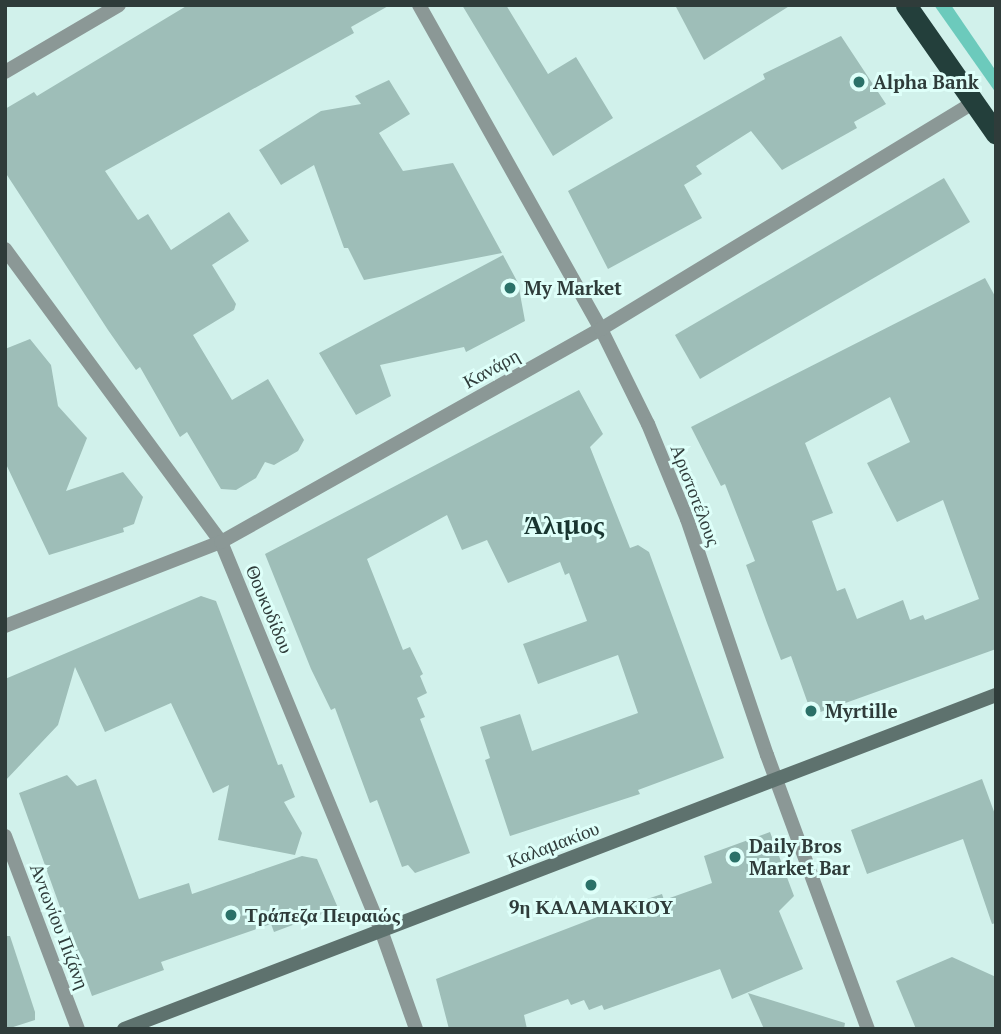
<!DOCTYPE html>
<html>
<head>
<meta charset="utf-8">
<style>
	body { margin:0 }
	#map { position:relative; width:1001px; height:1034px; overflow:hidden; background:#d1f1eb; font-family:"PT Serif",serif }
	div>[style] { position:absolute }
	.green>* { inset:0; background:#6ccabc }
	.building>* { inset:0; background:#9ebeb8 }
	.street>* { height:14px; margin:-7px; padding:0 7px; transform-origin:7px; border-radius:7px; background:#8b9896 }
	.secondary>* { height:14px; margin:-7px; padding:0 7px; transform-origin:7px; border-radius:7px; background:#5e726e }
	.highway>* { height:21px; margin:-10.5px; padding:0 10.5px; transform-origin:10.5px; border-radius:10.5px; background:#233f3b }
	.dots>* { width:19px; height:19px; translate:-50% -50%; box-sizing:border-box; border:4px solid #defff9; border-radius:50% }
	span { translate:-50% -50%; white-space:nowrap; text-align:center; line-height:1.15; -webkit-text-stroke:6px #defff9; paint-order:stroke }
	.poi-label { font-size:19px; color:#2f3c3a; font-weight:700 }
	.left { translate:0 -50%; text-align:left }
	.street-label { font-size:19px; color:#2f3c3a }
	.district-label { font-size:26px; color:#193530; font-weight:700 }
	.frame { position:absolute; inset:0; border:7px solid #2f3c3a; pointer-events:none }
</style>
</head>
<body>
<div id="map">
	<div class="green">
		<div style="clip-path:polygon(934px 5px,951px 5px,996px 71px,996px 93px)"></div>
	</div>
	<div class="building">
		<div style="clip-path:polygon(188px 5px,390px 5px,351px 27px,354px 33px,105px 171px,138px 220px,148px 214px,171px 250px,229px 212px,249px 241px,212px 265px,236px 304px,234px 310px,193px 335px,232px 400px,268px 379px,304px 440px,298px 451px,274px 465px,265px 462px,256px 478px,236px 490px,221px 489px,187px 432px,180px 437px,140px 367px,136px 370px,108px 330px,5px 172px,5px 109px,34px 92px,37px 96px)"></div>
		<div style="clip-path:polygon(462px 5px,506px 5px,548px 74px,576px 57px,613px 118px,553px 156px)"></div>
		<div style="clip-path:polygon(675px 5px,791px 5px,704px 60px)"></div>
		<div style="clip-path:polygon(841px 36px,886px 104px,854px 122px,857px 128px,782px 170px,751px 131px,696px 166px,702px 174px,684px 185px,702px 218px,608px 269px,568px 191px,765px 79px,763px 74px)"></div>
		<div style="clip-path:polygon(389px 80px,410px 114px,379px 133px,403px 171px,453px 163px,502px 253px,364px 280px,348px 248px,344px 248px,314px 165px,281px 185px,259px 150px,321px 111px,361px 104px,355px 96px)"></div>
		<div style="clip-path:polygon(944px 178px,970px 222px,700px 379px,675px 335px)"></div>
		<div style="clip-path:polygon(503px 255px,518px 283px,525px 321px,466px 352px,464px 347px,380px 365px,391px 396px,356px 415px,319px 353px)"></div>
		<div style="clip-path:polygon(evenodd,985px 278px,996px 298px,996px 649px,812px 715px,791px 656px,781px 660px,767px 623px,746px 565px,755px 561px,725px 484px,721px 486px,691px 427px,985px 278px,890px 397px,910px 442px,867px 463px,897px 522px,943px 500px,979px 599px,925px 620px,923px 615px,910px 620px,903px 600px,857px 619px,845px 588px,837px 591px,812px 521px,833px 513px,805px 443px,890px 397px)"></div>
		<div style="clip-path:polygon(30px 339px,51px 365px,58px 406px,87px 438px,66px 491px,123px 472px,143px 497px,134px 524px,123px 528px,124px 532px,49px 555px,5px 462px,5px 349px)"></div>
		<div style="clip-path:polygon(579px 390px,603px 434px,590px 447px,630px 548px,638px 545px,649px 552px,724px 758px,638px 790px,640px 794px,510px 836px,485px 760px,490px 758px,480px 727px,520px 714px,532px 751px,638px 713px,618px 655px,538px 684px,523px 644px,587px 621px,569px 573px,565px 575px,560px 562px,508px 583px,487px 540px,462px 550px,447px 515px,367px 559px,403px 650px,410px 647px,423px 674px,420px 676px,427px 693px,417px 698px,425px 717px,420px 719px,470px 853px,415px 873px,408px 865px,402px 867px,377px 800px,370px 803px,335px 708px,331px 710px,311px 669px,265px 554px)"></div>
		<div style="clip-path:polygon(201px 596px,216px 601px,278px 765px,282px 764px,295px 797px,284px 802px,302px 833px,295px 855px,218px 840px,229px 785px,213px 793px,171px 703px,105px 732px,75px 667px,58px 725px,5px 781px,5px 679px)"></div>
		<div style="clip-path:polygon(67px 775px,77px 786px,96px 779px,139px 899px,189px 883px,192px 894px,302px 856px,317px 859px,338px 908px,274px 932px,271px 924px,161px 962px,164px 970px,92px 996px,19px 793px)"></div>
		<div style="clip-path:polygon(982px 779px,996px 817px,996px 923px,992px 924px,963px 839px,867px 874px,851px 830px)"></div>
		<div style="clip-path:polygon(770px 832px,794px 896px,779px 911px,803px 969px,732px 999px,720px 969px,604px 1010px,602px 1005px,589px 1010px,584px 1000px,571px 1005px,568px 999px,524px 1015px,527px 1029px,449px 1029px,436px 979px,626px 906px,662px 894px,664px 900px,712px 883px,704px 856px)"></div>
		<div style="clip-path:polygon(5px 936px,10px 936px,35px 1012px,35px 1020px,7px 1029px)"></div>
		<div style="clip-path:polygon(952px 957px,996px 977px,996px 1029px,916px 1029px,896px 981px)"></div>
		<div style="clip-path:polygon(748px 993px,845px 1023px,844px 1029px,764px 1029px)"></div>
	</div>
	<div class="street">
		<div style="left:419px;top:5px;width:372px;rotate:60.7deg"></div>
		<div style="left:601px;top:329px;width:106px;rotate:63.7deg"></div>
		<div style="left:648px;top:424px;width:103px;rotate:67.7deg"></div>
		<div style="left:687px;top:519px;width:249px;rotate:71.3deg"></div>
		<div style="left:767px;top:755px;width:292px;rotate:69.8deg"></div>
		<div style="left:5px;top:72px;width:132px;rotate:-30.4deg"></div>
		<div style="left:5px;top:249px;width:364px;rotate:53.6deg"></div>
		<div style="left:221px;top:542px;width:420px;rotate:67.6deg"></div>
		<div style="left:381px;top:930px;width:105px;rotate:70.5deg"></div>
		<div style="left:5px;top:626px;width:232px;rotate:-21.3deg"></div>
		<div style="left:221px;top:542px;width:436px;rotate:-29.3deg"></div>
		<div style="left:601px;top:329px;width:437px;rotate:-31.3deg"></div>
		<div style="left:5px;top:836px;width:206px;rotate:69.3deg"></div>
	</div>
	<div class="secondary">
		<div style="left:124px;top:1029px;width:934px;rotate:-20.96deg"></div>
	</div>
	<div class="highway">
		<div style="left:906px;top:5px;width:157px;rotate:55.1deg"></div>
	</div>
	<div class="dots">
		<div style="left:859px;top:82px;background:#2a7168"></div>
		<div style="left:510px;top:288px;background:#2a7168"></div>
		<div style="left:811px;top:711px;background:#2a7168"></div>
		<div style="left:735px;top:857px;background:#2a7168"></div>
		<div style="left:591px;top:885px;background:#2a7168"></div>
		<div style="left:231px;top:915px;background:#2a7168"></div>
	</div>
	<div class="poi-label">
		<span class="left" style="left:873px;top:82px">Alpha Bank</span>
		<span class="left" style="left:524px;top:288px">My Market</span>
		<span class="left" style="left:825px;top:711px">Myrtille</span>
		<span class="left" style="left:749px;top:857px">Daily Bros<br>Market Bar</span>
		<span style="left:591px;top:907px">9η ΚΑΛΑΜΑΚΙΟΥ</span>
		<span class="left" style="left:245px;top:915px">Τράπεζα Πειραιώς</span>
	</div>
	<div class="street-label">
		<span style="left:491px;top:368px;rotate:-29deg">Κανάρη</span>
		<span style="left:696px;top:495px;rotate:69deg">Αριστοτέλους</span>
		<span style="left:270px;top:609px;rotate:67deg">Θουκυδίδου</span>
		<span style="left:553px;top:844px;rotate:-21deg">Καλαμακίου</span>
		<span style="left:60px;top:926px;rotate:69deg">Αντωνίου Πιζάνη</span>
	</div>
	<div class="district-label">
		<span style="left:564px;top:525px">Άλιμος</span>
	</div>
	<div class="frame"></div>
</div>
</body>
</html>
